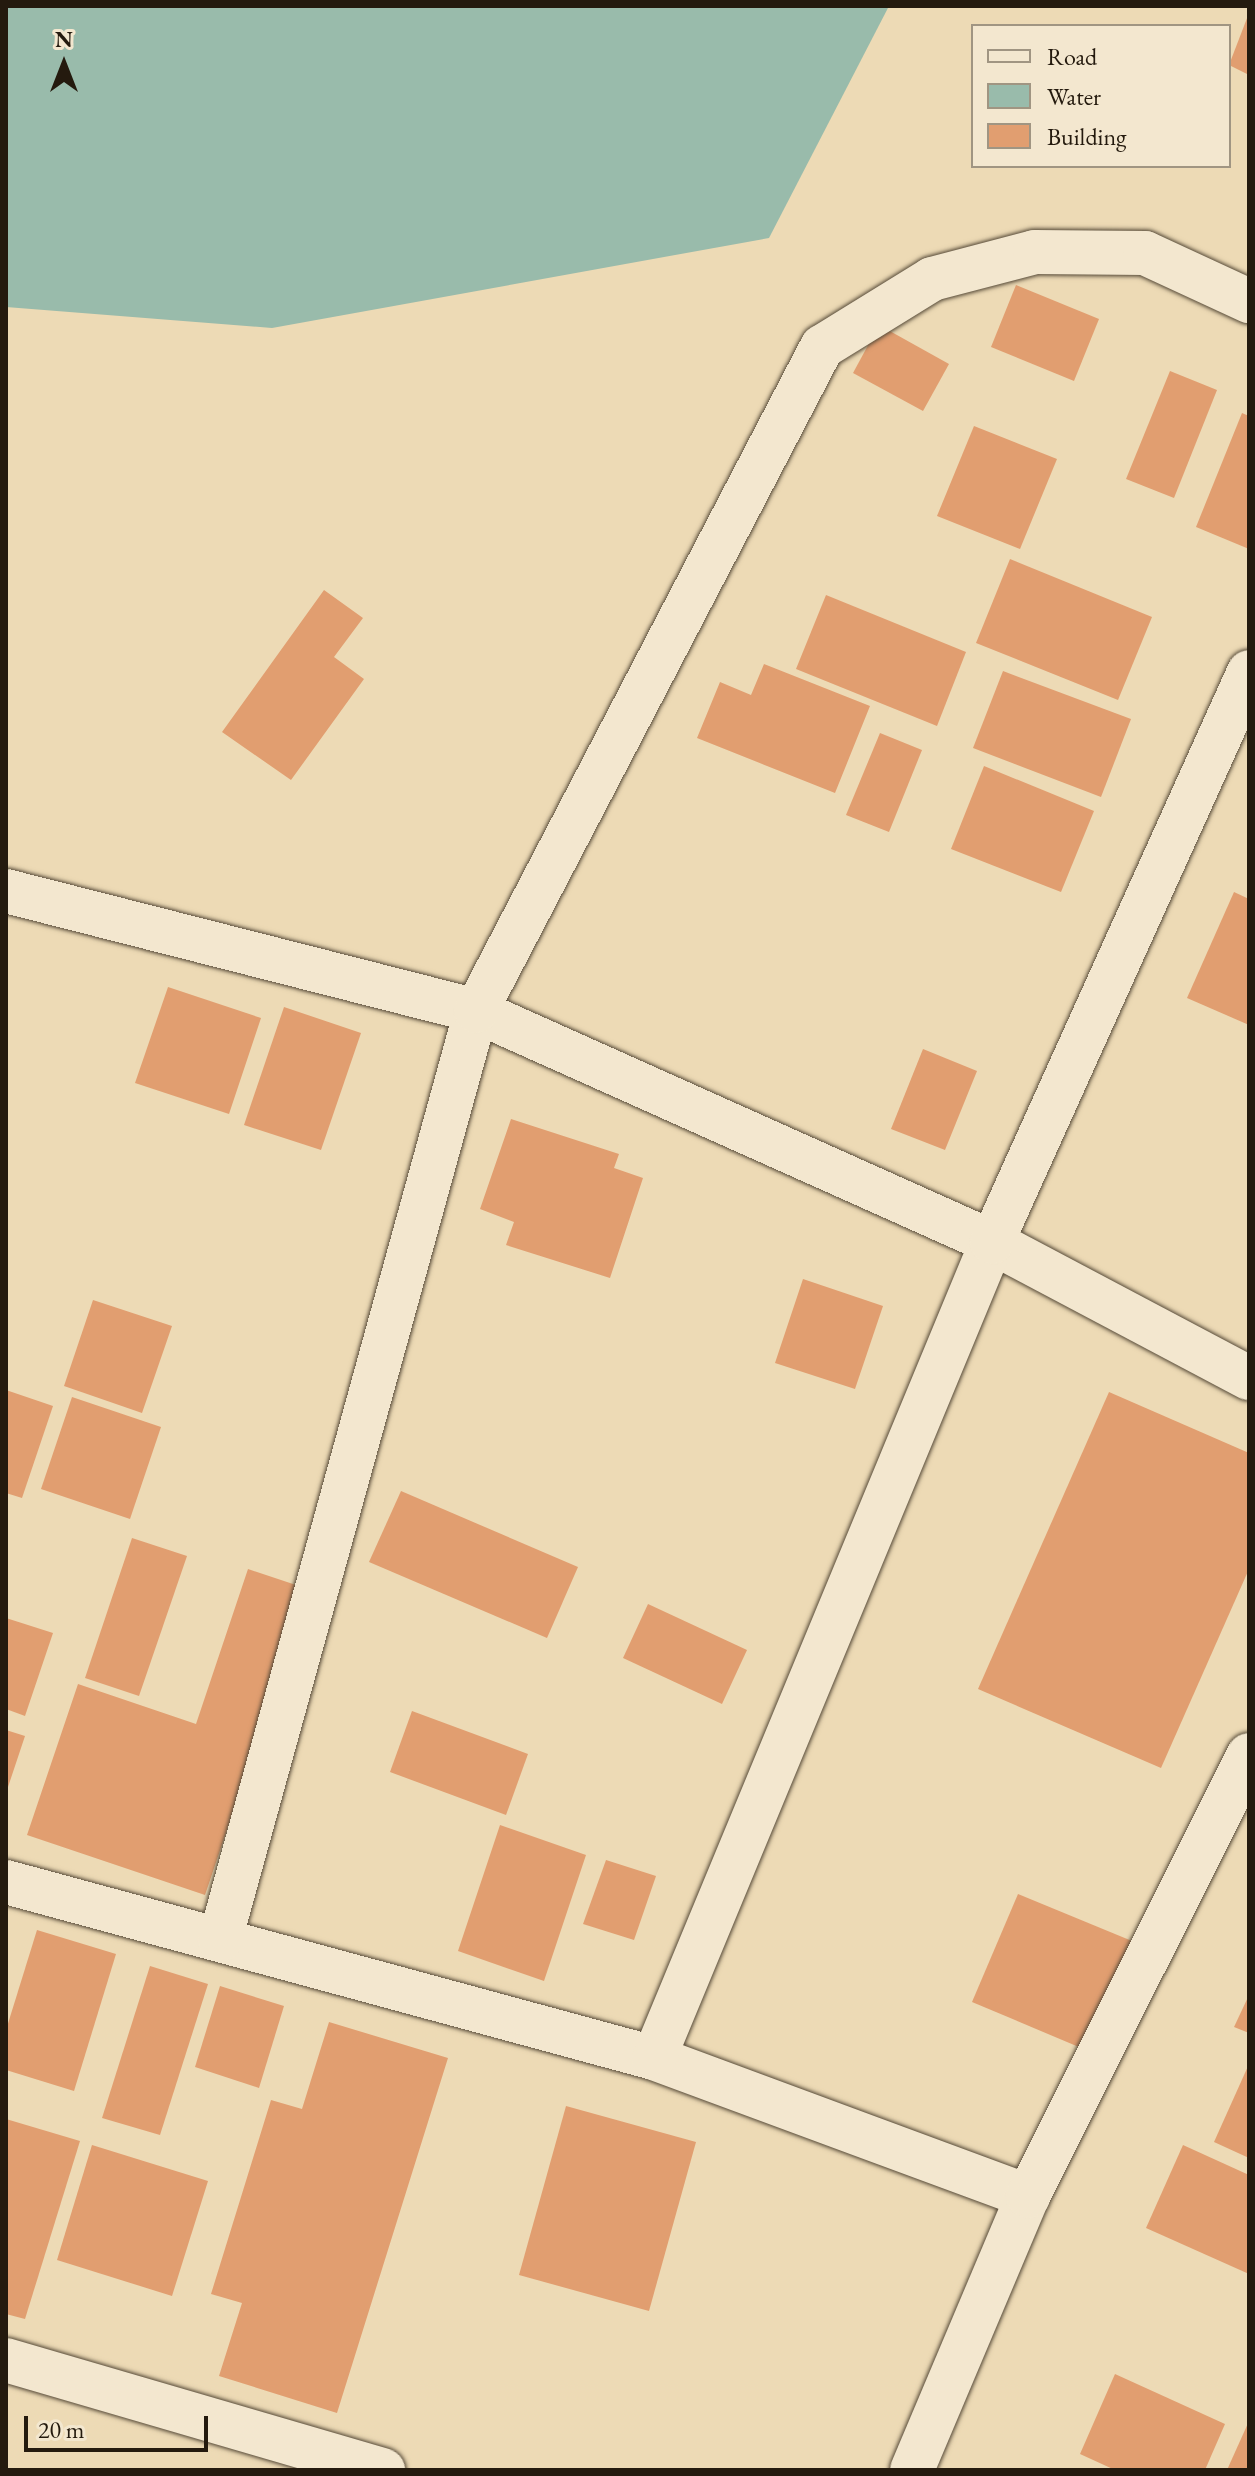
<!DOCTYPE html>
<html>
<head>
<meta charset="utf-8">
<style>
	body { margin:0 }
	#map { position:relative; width:1255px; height:2476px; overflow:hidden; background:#eddab5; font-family:"EB Garamond",serif }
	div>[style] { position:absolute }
	.water>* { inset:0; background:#99bbab }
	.building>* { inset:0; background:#e19e70 }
	.roads { filter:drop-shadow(0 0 2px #564a38) drop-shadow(0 0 2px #564a38) }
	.street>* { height:44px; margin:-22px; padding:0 22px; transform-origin:22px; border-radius:22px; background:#f3e7cf }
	span { translate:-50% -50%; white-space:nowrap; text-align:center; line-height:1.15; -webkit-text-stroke:8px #f3e7cf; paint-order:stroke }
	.frame { position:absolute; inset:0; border:8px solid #241a0e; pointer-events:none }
	.legend { position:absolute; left:971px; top:24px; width:260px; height:144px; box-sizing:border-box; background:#f3e7cf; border:2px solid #a09582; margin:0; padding:10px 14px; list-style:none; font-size:24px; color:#241a0e }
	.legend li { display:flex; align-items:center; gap:16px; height:40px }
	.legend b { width:40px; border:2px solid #a09582 }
	.north { position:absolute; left:24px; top:24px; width:80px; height:80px; -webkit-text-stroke:6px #f3e7cf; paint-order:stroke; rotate:0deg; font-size:22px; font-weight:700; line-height:32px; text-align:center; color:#241a0e }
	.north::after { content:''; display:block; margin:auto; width:28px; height:36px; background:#241a0e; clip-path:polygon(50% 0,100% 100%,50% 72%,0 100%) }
	.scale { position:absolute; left:24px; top:2416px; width:184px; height:36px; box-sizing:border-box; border:4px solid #241a0e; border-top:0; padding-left:10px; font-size:24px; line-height:28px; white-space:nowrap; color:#241a0e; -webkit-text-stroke:6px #f3e7cf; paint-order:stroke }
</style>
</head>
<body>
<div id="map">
	<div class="water">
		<div style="clip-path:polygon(6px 6px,889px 6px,769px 238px,272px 328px,6px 307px)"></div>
	</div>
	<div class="building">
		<div style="clip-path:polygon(1249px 13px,1249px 75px,1229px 65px)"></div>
		<div style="clip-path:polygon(1016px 285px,1099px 319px,1074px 381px,991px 347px)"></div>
		<div style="clip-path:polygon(879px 325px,949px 364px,923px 411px,853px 373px)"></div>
		<div style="clip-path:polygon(1170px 371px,1217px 390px,1174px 498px,1126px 479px)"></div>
		<div style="clip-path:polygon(1242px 413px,1249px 416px,1249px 549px,1196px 527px)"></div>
		<div style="clip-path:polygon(974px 426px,1057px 459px,1020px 549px,937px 516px)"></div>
		<div style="clip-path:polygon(1010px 559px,1152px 617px,1118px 700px,976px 643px)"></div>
		<div style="clip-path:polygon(324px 590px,363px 618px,334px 657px,364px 679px,291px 780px,222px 732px)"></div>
		<div style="clip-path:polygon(826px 595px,966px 652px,937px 726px,796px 669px)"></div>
		<div style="clip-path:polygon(764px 664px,870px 706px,835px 793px,697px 738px,720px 682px,751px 695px)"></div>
		<div style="clip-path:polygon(1003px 671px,1131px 719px,1101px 797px,973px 748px)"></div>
		<div style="clip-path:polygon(880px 733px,922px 750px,889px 832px,846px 815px)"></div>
		<div style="clip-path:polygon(984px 766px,1094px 811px,1061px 892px,951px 849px)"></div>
		<div style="clip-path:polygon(1234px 892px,1249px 899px,1249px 1025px,1187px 998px)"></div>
		<div style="clip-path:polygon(168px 987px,261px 1018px,229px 1114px,135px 1083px)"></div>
		<div style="clip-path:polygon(284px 1007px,361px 1033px,321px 1150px,244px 1125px)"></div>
		<div style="clip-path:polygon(923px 1049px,977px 1071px,945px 1150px,891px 1129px)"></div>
		<div style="clip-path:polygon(511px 1119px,619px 1154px,614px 1168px,643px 1178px,610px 1278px,506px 1245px,514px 1222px,480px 1209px)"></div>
		<div style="clip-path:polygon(803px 1279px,883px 1306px,855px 1389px,775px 1363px)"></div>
		<div style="clip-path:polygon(93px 1300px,172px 1326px,142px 1413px,64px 1386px)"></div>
		<div style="clip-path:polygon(6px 1390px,53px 1406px,22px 1498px,6px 1493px)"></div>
		<div style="clip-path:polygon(1109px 1392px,1249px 1453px,1249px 1569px,1161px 1768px,978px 1689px)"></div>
		<div style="clip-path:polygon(72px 1397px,161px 1427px,130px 1519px,41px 1489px)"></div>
		<div style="clip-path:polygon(401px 1491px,578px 1567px,547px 1638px,369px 1562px)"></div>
		<div style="clip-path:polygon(132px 1538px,187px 1556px,139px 1696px,85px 1678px)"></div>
		<div style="clip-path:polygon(248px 1569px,308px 1589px,205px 1895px,27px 1835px,78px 1684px,196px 1724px)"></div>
		<div style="clip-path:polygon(648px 1604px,747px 1650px,722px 1704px,623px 1658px)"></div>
		<div style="clip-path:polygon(6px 1618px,53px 1633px,25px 1716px,6px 1709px)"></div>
		<div style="clip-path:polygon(412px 1711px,528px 1754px,506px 1815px,390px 1772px)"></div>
		<div style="clip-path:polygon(6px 1730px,25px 1736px,7px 1790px,6px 1790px)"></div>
		<div style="clip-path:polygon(500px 1825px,586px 1855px,544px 1981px,458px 1951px)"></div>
		<div style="clip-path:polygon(606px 1860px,656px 1876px,634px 1940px,583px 1924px)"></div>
		<div style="clip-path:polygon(1018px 1894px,1132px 1941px,1086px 2050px,972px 2002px)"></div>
		<div style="clip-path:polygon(37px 1930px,116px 1954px,74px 2091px,6px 2070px,6px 2030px)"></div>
		<div style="clip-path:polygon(150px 1966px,208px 1984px,160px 2135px,102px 2118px)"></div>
		<div style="clip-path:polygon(220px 1986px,284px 2006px,259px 2088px,195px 2067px)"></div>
		<div style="clip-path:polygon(1249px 1995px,1249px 2033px,1234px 2027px)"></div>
		<div style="clip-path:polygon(329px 2022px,448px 2058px,337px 2413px,219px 2376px,242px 2303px,211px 2294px,271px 2100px,302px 2109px)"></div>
		<div style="clip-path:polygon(1249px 2064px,1249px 2158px,1214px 2142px)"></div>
		<div style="clip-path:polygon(566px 2106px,696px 2142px,649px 2311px,519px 2275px)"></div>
		<div style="clip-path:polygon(6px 2119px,80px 2141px,25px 2319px,6px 2314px)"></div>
		<div style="clip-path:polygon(92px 2145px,208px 2181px,172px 2296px,57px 2260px)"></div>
		<div style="clip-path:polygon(1183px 2145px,1249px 2175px,1249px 2274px,1146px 2228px)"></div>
		<div style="clip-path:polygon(1115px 2374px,1225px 2424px,1205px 2470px,1115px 2470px,1080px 2454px)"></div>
		<div style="clip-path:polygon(1249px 2421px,1249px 2470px,1227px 2470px)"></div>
	</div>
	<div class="roads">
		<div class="street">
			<div style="left:6px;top:891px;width:485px;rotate:14.3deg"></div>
			<div style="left:476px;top:1011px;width:565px;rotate:24.12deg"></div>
			<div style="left:992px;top:1242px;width:291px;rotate:27.9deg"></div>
			<div style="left:6px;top:1882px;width:671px;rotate:15.2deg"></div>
			<div style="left:654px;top:2058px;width:399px;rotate:20.3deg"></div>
			<div style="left:220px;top:1940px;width:964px;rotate:-74.59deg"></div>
			<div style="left:476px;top:1011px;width:749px;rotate:-62.48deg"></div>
			<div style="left:822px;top:347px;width:129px;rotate:-31.7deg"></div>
			<div style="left:932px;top:279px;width:106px;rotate:-14.7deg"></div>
			<div style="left:1035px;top:252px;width:110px;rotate:0.5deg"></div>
			<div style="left:1145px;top:253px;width:115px;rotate:24.8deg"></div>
			<div style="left:654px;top:2058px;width:883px;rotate:-67.5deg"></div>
			<div style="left:992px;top:1242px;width:625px;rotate:-65.73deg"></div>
			<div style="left:6px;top:2360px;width:393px;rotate:16.3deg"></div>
			<div style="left:912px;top:2470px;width:298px;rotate:-67.1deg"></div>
			<div style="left:1028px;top:2196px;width:493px;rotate:-63.4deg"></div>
		</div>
	</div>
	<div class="frame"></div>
	<ul class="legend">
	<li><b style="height:10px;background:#f3e7cf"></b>Road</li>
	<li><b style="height:22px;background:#99bbab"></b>Water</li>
	<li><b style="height:22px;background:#e19e70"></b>Building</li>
	</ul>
	<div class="north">N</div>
	<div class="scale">20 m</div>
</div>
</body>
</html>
